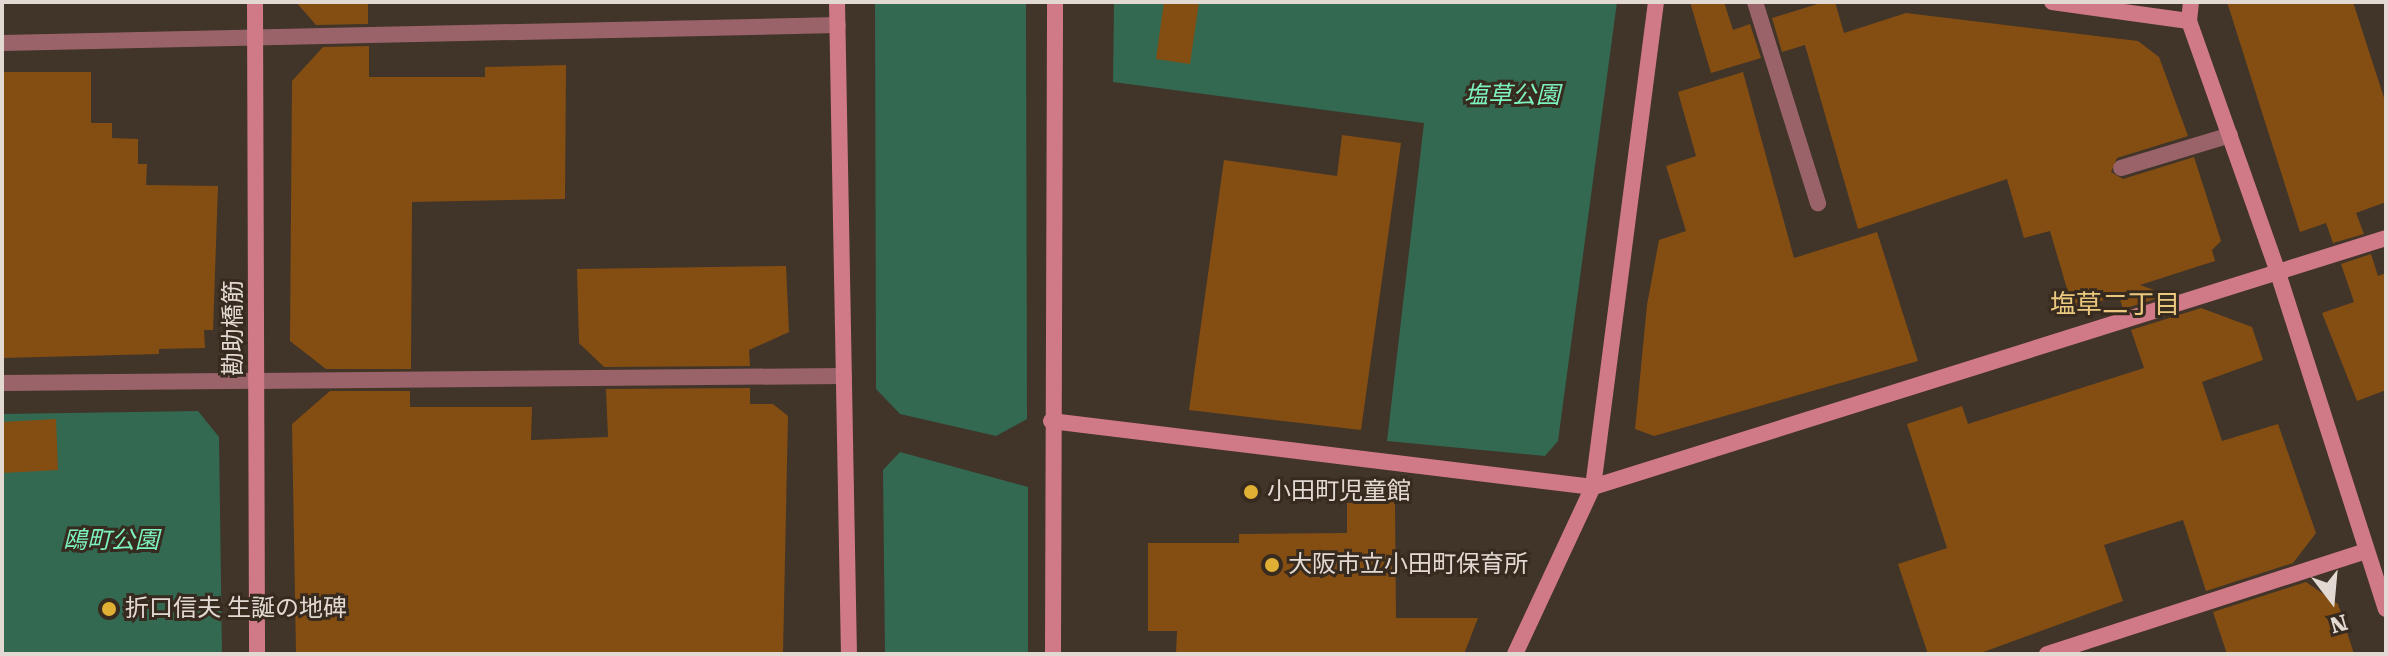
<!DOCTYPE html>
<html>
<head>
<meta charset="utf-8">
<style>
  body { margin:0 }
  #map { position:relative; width:2388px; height:656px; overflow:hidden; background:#413429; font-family:"Roboto Serif","Noto Sans JP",serif }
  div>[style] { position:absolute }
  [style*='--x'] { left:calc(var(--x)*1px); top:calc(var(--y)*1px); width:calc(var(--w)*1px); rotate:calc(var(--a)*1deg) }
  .green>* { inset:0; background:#336851 }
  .building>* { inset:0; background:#844e13 }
  .lane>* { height:16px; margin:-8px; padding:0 8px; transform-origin:8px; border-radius:8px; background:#9a636a }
  .street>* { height:16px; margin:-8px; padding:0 8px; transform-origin:8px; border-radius:8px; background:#9a636a }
  .secondary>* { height:16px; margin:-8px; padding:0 8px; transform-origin:8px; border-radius:8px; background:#d17a87 }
  .dots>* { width:22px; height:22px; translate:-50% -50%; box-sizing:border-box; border:4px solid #372a1f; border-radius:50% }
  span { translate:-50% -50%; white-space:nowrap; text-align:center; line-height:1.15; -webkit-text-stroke:6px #372a1f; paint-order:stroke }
  .park-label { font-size:24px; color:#7df3bf; font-style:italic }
  .street-label { font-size:24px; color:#e2d9d2 }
  .poi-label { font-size:24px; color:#e2d9d2 }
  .left { translate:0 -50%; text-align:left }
  .neighbourhood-label { font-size:26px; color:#eac97f }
  .frame { position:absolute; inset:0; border:4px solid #e2d9d2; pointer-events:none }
  .north { position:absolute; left:2292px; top:560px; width:80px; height:80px; -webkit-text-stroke:6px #372a1f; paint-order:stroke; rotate:164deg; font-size:22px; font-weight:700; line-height:32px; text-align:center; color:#e2d9d2 }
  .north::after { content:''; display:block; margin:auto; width:28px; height:36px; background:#e2d9d2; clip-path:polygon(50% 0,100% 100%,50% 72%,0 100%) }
</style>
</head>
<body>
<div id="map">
  <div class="green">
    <div style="clip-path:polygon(875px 2px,1026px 2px,1027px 419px,996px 436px,900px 414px,876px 389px)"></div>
    <div style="clip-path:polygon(1114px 2px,1617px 2px,1558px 441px,1545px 456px,1387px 441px,1424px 123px,1113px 82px)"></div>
    <div style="clip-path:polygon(198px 411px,219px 437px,222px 654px,2px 654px,2px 414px)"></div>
    <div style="clip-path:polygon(900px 452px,1028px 487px,1028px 654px,885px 654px,883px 470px)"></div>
  </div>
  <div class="building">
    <div style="clip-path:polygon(296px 2px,368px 2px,368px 24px,316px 25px)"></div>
    <div style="clip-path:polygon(1164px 2px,1199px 2px,1190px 64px,1156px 59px)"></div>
    <div style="clip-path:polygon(1690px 2px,1724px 2px,1733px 30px,1750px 24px,1761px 58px,1711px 73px)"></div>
    <div style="clip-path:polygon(1824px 2px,1835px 2px,1844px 33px,1906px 13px,2138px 41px,2159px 57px,2188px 136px,2117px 158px,2111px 172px,2123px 179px,2194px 157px,2221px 241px,2212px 250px,2215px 261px,2140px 285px,2168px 295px,2123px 309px,2119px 296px,2073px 309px,2050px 231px,2024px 238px,2007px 179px,1858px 229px,1805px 45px,1782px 52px,1772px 18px)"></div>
    <div style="clip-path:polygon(2227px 2px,2353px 2px,2386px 104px,2386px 202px,2356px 213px,2364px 234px,2333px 243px,2326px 223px,2300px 232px)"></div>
    <div style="clip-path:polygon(369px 46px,369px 77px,485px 77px,485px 67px,566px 65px,565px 199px,412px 202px,411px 369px,326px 369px,290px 341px,292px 81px,323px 47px)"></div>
    <div style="clip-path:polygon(2px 72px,91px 72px,91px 123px,112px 123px,112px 138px,138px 139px,138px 164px,147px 164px,146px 185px,218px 186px,213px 330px,204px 330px,205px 348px,159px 349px,159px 354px,2px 358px)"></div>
    <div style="clip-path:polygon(1743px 72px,1794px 258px,1877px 232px,1918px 361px,1654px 436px,1635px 429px,1647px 305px,1659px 240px,1686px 231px,1666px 166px,1696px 156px,1678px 92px)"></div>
    <div style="clip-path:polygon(1342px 135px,1401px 143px,1361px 430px,1189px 410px,1224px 160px,1337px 176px)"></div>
    <div style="clip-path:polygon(2371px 254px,2378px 276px,2386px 273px,2386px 390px,2357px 401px,2322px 313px,2354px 302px,2341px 264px)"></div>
    <div style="clip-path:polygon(786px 266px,789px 332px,749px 350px,750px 366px,604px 367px,579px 343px,577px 269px)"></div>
    <div style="clip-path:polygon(2201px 308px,2252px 327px,2263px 360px,2202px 382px,2222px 441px,2278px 424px,2316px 533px,2293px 563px,2206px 591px,2183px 520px,2104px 545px,2123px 601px,1978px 654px,1928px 654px,1898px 564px,1947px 548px,1907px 424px,1962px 406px,1968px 424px,2144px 368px,2131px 330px)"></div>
    <div style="clip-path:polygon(750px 388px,750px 404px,773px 404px,788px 416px,783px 654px,296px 654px,292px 424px,330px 391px,410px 391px,410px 407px,532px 407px,531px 440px,608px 437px,606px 389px)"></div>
    <div style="clip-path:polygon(56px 419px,58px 470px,2px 473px,2px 422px)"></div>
    <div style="clip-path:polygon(1395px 502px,1396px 618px,1478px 618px,1464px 654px,1176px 654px,1177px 631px,1148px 631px,1148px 543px,1239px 543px,1239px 534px,1347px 533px,1347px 503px)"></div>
    <div style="clip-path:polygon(2306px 582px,2338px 604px,2354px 654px,2227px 654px,2213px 612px)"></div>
  </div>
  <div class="lane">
    <div style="--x:1755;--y:2;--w:211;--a:72.6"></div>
  </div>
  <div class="street">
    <div style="--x:2;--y:43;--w:836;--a:-1.23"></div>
    <div style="--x:2121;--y:168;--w:114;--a:-16.8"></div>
    <div style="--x:2;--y:383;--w:842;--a:-0.48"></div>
  </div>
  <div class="secondary">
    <div style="--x:255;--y:2;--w:652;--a:89.82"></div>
    <div style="--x:837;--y:2;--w:652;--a:88.95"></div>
    <div style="--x:2052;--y:2;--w:138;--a:7.9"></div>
    <div style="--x:2191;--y:2;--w:19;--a:96"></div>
    <div style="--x:2189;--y:21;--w:264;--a:70.5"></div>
    <div style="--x:2277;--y:270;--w:356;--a:72.2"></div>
    <div style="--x:1051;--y:421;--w:546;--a:6.94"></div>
    <div style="--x:1593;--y:487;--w:831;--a:-17.43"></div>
    <div style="--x:1053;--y:654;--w:652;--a:-89.82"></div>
    <div style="--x:1515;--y:654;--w:184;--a:-65"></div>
    <div style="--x:1593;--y:487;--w:489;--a:-82.6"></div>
    <div style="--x:2047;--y:654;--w:335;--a:-17.9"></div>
  </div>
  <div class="dots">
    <div style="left:1251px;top:492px;background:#e0b034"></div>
    <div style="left:1272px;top:565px;background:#e0b034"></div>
    <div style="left:109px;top:609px;background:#e0b034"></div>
  </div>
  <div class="park-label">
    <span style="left:1512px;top:96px">塩草公園</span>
    <span style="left:111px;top:541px">鴎町公園</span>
  </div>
  <div class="street-label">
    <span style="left:234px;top:328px;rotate:-90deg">勘助橋筋</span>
  </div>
  <div class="poi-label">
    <span class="left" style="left:1267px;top:492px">小田町児童館</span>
    <span class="left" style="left:1288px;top:565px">大阪市立小田町保育所</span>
    <span class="left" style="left:125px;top:609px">折口信夫 生誕の地碑</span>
  </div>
  <div class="neighbourhood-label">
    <span style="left:2115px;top:305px">塩草二丁目</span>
  </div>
  <div class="frame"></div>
  <div class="north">N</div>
</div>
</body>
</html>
